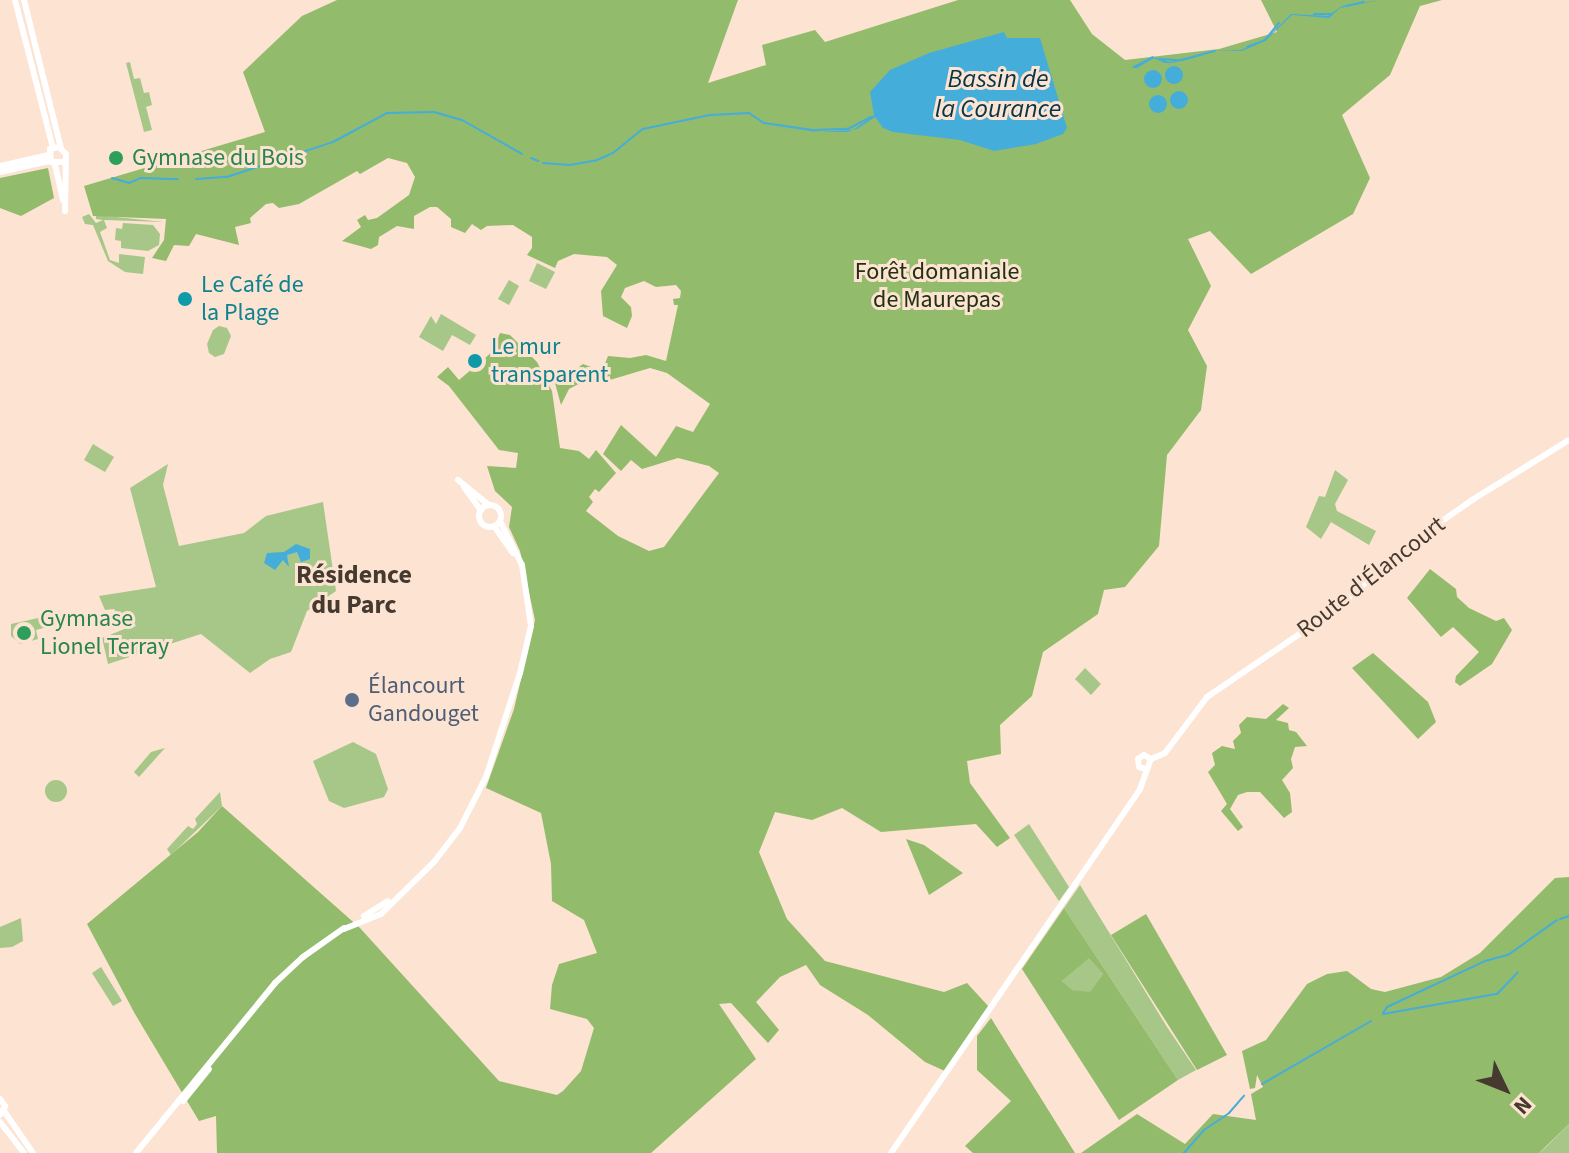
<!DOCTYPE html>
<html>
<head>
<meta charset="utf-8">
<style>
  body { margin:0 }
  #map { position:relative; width:1569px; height:1153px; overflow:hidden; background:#fce3d2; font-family:"Source Sans 3",sans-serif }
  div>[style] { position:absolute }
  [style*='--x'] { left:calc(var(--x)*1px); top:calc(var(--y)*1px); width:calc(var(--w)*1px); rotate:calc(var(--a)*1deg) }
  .green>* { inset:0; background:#a6c787 }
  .round { border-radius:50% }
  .forest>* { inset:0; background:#93bb6c }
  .water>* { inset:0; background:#45add9 }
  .stream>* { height:2px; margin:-1px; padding:0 1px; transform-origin:1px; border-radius:1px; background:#45add9 }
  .tertiary>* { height:6px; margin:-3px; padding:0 3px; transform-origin:3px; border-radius:3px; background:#fff }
  .tertiary>.ring { margin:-3px; padding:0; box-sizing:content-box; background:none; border:6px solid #fff; border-radius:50% }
  .dots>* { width:22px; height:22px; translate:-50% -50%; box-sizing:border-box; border:4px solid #fce3d2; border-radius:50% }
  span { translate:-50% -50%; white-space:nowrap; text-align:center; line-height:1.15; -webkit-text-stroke:6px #fce3d2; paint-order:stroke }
  .leisure-label { font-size:24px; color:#27864d }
  .left { translate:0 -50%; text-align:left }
  .park-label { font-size:24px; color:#223110 }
  .culture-label { font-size:24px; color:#0d838f }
  .street-label { font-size:24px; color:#453930 }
  .service-label { font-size:24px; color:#4e5e75 }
  .water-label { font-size:26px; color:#053547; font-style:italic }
  .neighbourhood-label { font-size:26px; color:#453930; font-weight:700 }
  .north { position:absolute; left:1465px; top:1049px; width:80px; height:80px; -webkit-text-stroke:6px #fce3d2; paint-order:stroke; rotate:133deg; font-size:22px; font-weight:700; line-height:32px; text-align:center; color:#453930 }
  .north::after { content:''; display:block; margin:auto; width:28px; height:36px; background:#453930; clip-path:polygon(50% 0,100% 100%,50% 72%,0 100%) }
</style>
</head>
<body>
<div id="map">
  <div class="green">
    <div style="clip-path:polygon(130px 62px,134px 79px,140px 78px,144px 93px,149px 92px,152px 105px,146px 107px,152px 130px,144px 132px,126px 63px)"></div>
    <div style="clip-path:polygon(89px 214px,96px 223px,103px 220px,96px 219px,96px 215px,164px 222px,104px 220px,107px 228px,100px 232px,110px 260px,119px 263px,119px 254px,145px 257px,143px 274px,125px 272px,108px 261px,93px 225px,85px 224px,82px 217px)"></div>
    <div style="clip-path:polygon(123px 223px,153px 225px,160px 234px,159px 245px,148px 251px,121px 248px,121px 241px,115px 240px,116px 228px,122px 229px)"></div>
    <div style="clip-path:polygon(537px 263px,555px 272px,546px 289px,529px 281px)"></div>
    <div style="clip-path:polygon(509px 280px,519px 286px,509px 305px,498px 299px)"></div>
    <div style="clip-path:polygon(441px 314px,476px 335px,470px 345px,452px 335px,443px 351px,419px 337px,431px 316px,436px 324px)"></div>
    <div style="clip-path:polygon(219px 326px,227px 328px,231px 336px,224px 354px,215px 357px,209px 353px,207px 344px,213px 330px)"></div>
    <div style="clip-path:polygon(93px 444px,114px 457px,105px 472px,84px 460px)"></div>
    <div style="clip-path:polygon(168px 464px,163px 485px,179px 546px,244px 533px,266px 516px,323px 502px,336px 591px,307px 611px,291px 652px,270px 659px,250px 673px,201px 634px,108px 664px,102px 638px,127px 628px,114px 609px,105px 610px,99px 596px,156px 587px,130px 488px)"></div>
    <div style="clip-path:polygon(1335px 470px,1348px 480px,1335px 504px,1337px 511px,1376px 531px,1369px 545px,1331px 522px,1321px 539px,1306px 527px,1319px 496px,1325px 497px)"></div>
    <div style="clip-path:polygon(52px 615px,54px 625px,36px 630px,38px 639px,20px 644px,11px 636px,11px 624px)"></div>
    <div style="clip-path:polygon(1085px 668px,1101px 684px,1091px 695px,1075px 679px)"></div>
    <div style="clip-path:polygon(353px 742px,376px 754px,388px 789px,384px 797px,344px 808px,329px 801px,313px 761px)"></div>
    <div style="clip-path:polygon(165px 748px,139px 777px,134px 772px,151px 752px)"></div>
    <div class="round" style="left:45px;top:780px;width:22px;height:22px"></div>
    <div style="clip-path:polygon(220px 792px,222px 806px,171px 855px,167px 849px,188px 826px,193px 829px,197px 824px,195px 819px)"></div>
    <div style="clip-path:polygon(1029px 824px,1069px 887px,1059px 901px,1014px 835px)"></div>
    <div style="clip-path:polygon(1080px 885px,1167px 1027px,1196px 1070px,1178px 1080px,1064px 908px)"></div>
    <div style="clip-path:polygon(21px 918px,23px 941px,12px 947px,0 948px,0 927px)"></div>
    <div style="clip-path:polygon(1089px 957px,1103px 974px,1090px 993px,1073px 990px,1062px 981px)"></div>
    <div style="clip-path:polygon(101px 967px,122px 1001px,113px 1006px,92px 973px)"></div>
    <div style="clip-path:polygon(1569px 1124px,1569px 1153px,1539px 1153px,1545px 1148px)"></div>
  </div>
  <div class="forest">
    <div style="clip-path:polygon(337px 0,738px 0,708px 83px,766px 65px,762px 45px,815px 30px,825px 42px,958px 0,1070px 0,1092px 34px,1125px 60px,1219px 49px,1277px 32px,1261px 0,1442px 0,1420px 6px,1390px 75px,1342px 115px,1370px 178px,1353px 214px,1251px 274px,1210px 231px,1188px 239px,1211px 286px,1188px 330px,1207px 366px,1201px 410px,1167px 455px,1159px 546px,1125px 587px,1104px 590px,1098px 614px,1043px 652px,1032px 696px,1000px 725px,1001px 754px,967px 761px,970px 783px,1010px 838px,997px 847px,976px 824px,881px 832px,842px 808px,812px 820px,775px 812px,759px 852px,787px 919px,825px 961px,944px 992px,967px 983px,989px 1007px,947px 1072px,925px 1062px,868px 1015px,820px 985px,806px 965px,780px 977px,756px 1002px,779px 1030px,768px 1043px,731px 1003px,719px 1004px,756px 1059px,651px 1153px,217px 1153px,216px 1116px,199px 1121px,135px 1014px,87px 924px,198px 832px,222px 806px,360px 928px,499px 1081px,557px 1095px,563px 1091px,581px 1071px,594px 1028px,587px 1019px,550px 1009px,552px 985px,559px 964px,597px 953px,584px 920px,552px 901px,551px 864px,541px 813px,486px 788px,514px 709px,535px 620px,520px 551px,509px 527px,512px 507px,495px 491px,487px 466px,516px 468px,518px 453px,499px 450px,449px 386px,437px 377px,448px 367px,459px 380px,492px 352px,500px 333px,510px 335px,537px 362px,552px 391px,560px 448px,579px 451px,589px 459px,596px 450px,616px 473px,599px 492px,595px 489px,589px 497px,593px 502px,586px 511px,618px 536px,649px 551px,664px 547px,719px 473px,709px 466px,678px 458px,642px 469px,631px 460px,621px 471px,603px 454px,621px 425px,656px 457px,676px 426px,693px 432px,710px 404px,667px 373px,650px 368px,593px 385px,584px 381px,569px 389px,561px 405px,555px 383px,571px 373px,573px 367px,576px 369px,583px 364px,602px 371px,608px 356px,630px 358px,646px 355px,666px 361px,678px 305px,674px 305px,673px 299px,680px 298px,681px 291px,676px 285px,656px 287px,644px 281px,625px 288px,621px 297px,631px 307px,632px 316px,627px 328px,603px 316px,601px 291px,617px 265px,607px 257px,574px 254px,558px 261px,555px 268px,527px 255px,532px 248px,532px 237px,513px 225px,487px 226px,481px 230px,472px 224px,465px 233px,451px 227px,451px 219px,437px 207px,430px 207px,414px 216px,414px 229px,397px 226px,379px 237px,378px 245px,371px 249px,342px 241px,361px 227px,357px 220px,365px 215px,368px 220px,377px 218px,409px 195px,415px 177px,407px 163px,388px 158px,360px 174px,357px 171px,299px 204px,279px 208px,273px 203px,266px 204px,250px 218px,251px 223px,235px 227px,239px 245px,196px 234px,189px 246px,174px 245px,166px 261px,152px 258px,164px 240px,166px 219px,93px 216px,84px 186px,265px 132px,243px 72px,302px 16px)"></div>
    <div style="clip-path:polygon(48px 168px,54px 198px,21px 216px,0 208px,0 178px)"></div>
    <div style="clip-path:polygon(1430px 569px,1456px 589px,1457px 597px,1469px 608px,1496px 621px,1504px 618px,1512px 630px,1492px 664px,1460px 686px,1455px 682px,1456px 676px,1479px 652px,1453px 627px,1441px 637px,1407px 598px)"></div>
    <div style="clip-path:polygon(1373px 653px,1428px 702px,1436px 722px,1418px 739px,1352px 668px)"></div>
    <div style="clip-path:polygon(1283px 704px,1289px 708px,1276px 720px,1288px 723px,1289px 730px,1296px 732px,1307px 746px,1295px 747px,1291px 759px,1293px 768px,1282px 780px,1290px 793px,1292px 812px,1284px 818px,1260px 792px,1247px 792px,1238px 795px,1230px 809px,1243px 827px,1238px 831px,1221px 811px,1227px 804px,1208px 772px,1215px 765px,1212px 753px,1222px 746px,1235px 749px,1233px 741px,1241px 733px,1239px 725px,1247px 717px,1266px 719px)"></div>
    <div style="clip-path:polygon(906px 839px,924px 845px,963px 873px,929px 895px)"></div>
    <div style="clip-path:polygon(1569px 877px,1569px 1124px,1539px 1153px,1081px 1153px,1137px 1114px,1185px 1144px,1213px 1114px,1256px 1120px,1251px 1094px,1263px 1087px,1257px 1075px,1255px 1088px,1250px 1089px,1242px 1051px,1266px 1040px,1307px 984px,1327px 974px,1347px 971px,1371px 989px,1385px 992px,1441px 977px,1480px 953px,1555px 878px)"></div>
    <div style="clip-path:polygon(evenodd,1064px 908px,1178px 1080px,1119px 1120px,1022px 969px,1064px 908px,1089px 958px,1103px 974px,1090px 992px,1073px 990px,1062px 981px,1089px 958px)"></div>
    <div style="clip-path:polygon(1146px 914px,1227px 1055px,1197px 1070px,1111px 935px)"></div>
    <div style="clip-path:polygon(991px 1018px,1075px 1153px,973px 1153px,965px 1146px,1011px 1101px,977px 1070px,977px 1036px)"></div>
  </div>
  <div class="water">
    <div style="clip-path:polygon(1380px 0,1340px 8px,1329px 18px,1292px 15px,1265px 41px,1242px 51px,1215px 51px,1190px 59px,1171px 63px,1165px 63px,1154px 58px,1137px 68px,1131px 68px,1154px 57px,1170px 62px,1213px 51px,1241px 50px,1265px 40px,1291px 14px,1328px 16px,1342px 6px)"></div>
    <div style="clip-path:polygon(1004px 32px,1007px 38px,1040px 38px,1067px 128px,1063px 134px,1036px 144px,994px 151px,960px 140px,893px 132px,883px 128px,875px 117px,857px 129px,847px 132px,817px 132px,771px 126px,820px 132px,853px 130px,874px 115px,870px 92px,890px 70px,929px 53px)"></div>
    <div class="round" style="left:1165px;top:66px;width:18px;height:18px"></div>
    <div class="round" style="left:1144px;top:70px;width:18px;height:18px"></div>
    <div class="round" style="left:1170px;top:91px;width:18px;height:18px"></div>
    <div class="round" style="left:1149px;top:95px;width:18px;height:18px"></div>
    <div style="clip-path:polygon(296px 544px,310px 549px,310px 559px,301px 562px,297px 552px,287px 555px,289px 567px,283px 560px,275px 570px,264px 563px,267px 553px,284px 552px)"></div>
  </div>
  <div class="stream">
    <div style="--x:1346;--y:6;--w:18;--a:-13"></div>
    <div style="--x:1314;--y:14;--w:17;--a:0"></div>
    <div style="--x:1247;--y:47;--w:19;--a:-21"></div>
    <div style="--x:1265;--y:40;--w:22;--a:-51"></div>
    <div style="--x:1159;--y:59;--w:22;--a:3"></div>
    <div style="--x:1181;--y:60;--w:35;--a:-15"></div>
    <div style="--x:1134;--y:67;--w:21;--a:-28"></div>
    <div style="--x:531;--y:158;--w:8;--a:23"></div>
    <div style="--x:543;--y:163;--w:27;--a:4"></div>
    <div style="--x:570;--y:165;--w:27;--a:-10"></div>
    <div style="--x:597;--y:160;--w:17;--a:-24"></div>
    <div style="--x:613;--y:153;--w:38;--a:-39"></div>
    <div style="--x:643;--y:129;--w:68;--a:-11.8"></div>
    <div style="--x:710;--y:115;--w:39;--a:-3"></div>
    <div style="--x:749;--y:113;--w:18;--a:34"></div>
    <div style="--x:764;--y:123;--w:49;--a:8.1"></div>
    <div style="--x:813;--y:130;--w:35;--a:-2"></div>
    <div style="--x:848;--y:129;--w:26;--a:-28"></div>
    <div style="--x:112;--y:178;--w:18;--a:16"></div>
    <div style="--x:129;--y:183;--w:13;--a:-23"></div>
    <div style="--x:141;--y:178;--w:37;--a:2"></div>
    <div style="--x:196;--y:179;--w:31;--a:-4"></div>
    <div style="--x:227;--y:177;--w:112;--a:-18.3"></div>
    <div style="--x:333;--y:142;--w:61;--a:-28.2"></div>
    <div style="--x:387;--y:113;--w:47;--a:-1.2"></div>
    <div style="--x:434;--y:112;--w:29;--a:16"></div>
    <div style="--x:462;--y:120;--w:69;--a:29.5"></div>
    <div style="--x:1560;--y:919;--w:9;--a:-18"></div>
    <div style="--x:1383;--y:1013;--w:7;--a:-56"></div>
    <div style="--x:1387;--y:1007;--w:108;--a:-25.1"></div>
    <div style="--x:1485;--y:961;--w:24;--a:-15"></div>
    <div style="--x:1508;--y:955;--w:60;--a:-35.5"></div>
    <div style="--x:1383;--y:1014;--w:116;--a:-10"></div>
    <div style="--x:1497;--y:994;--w:30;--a:-46"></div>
    <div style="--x:1262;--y:1084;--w:126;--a:-30"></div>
    <div style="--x:1184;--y:1153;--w:30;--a:-49"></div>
    <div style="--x:1204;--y:1130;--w:30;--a:-34"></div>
    <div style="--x:1229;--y:1113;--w:23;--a:-49"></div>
  </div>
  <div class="tertiary">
    <div style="--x:15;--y:0;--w:153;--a:75.6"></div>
    <div style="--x:24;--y:0;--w:153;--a:76"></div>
    <div style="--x:63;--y:162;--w:12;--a:180"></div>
    <div style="--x:51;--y:162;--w:13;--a:-94"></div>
    <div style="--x:50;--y:149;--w:9;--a:-13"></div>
    <div style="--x:59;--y:147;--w:10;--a:45"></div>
    <div style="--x:66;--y:154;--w:57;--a:91"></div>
    <div style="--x:55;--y:165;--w:36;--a:77"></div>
    <div style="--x:0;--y:166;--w:49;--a:-12.9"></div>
    <div style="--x:0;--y:172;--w:50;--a:-12.7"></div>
    <div style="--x:458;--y:480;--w:40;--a:39"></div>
    <div style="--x:464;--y:487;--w:29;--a:54"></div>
    <div class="ring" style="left:479px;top:505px;width:16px;height:16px"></div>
    <div style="--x:494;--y:526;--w:33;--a:55"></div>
    <div style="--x:1151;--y:759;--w:15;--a:-23"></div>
    <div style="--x:1165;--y:753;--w:70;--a:-53.1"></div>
    <div style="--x:1207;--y:697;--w:156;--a:-34.3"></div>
    <div style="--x:1336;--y:609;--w:93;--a:-41.9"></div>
    <div style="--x:1405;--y:547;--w:82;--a:-35"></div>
    <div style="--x:1472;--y:500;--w:114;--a:-31.7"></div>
    <div style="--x:1146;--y:769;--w:7;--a:-164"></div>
    <div style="--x:1139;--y:767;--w:8;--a:-97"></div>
    <div style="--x:1138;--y:759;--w:7;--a:-34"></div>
    <div style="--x:1144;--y:755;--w:8;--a:30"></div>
    <div style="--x:364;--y:916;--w:28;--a:-32"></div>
    <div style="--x:344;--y:929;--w:40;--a:-22"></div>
    <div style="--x:381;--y:914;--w:74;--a:-44.5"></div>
    <div style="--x:434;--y:862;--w:43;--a:-52.6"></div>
    <div style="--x:460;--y:828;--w:57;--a:-63"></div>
    <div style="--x:486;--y:777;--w:109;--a:-71.9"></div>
    <div style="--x:520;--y:673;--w:48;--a:-76.8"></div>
    <div style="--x:531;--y:626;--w:62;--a:-98.4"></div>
    <div style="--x:522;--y:565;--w:49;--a:-116.6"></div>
    <div style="--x:0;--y:1099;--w:9;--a:54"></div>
    <div style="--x:5;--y:1106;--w:10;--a:119"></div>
    <div style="--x:183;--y:1101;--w:41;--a:-50.9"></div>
    <div style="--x:4;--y:1111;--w:51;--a:55.4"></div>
    <div style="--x:0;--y:1122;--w:39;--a:52"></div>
    <div style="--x:136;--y:1153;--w:220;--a:-50.7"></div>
    <div style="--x:275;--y:983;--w:38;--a:-43"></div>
    <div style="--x:303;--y:957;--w:50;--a:-35.3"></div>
    <div style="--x:891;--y:1153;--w:441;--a:-55.6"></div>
    <div style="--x:1140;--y:789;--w:32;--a:-70"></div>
  </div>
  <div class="dots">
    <div style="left:116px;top:158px;background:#2e9e5b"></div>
    <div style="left:185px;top:299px;background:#0f9aa8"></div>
    <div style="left:475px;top:361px;background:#0f9aa8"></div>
    <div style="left:24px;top:633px;background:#2e9e5b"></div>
    <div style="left:352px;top:700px;background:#5c6f8a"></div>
  </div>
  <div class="leisure-label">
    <span class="left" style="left:132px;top:158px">Gymnase du Bois</span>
    <span class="left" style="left:40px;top:633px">Gymnase<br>Lionel Terray</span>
  </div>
  <div class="park-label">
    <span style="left:937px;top:286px">Forêt domaniale<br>de Maurepas</span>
  </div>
  <div class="culture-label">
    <span class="left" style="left:201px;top:299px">Le Café de<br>la Plage</span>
    <span class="left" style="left:491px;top:361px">Le mur<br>transparent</span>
  </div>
  <div class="street-label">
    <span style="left:1371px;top:577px;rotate:-38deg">Route d'Élancourt</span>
  </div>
  <div class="service-label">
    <span class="left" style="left:368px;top:700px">Élancourt<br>Gandouget</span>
  </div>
  <div class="water-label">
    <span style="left:998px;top:94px">Bassin de<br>la Courance</span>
  </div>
  <div class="neighbourhood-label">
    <span style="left:354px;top:590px">Résidence<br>du Parc</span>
  </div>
  <div class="north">N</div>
</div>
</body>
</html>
